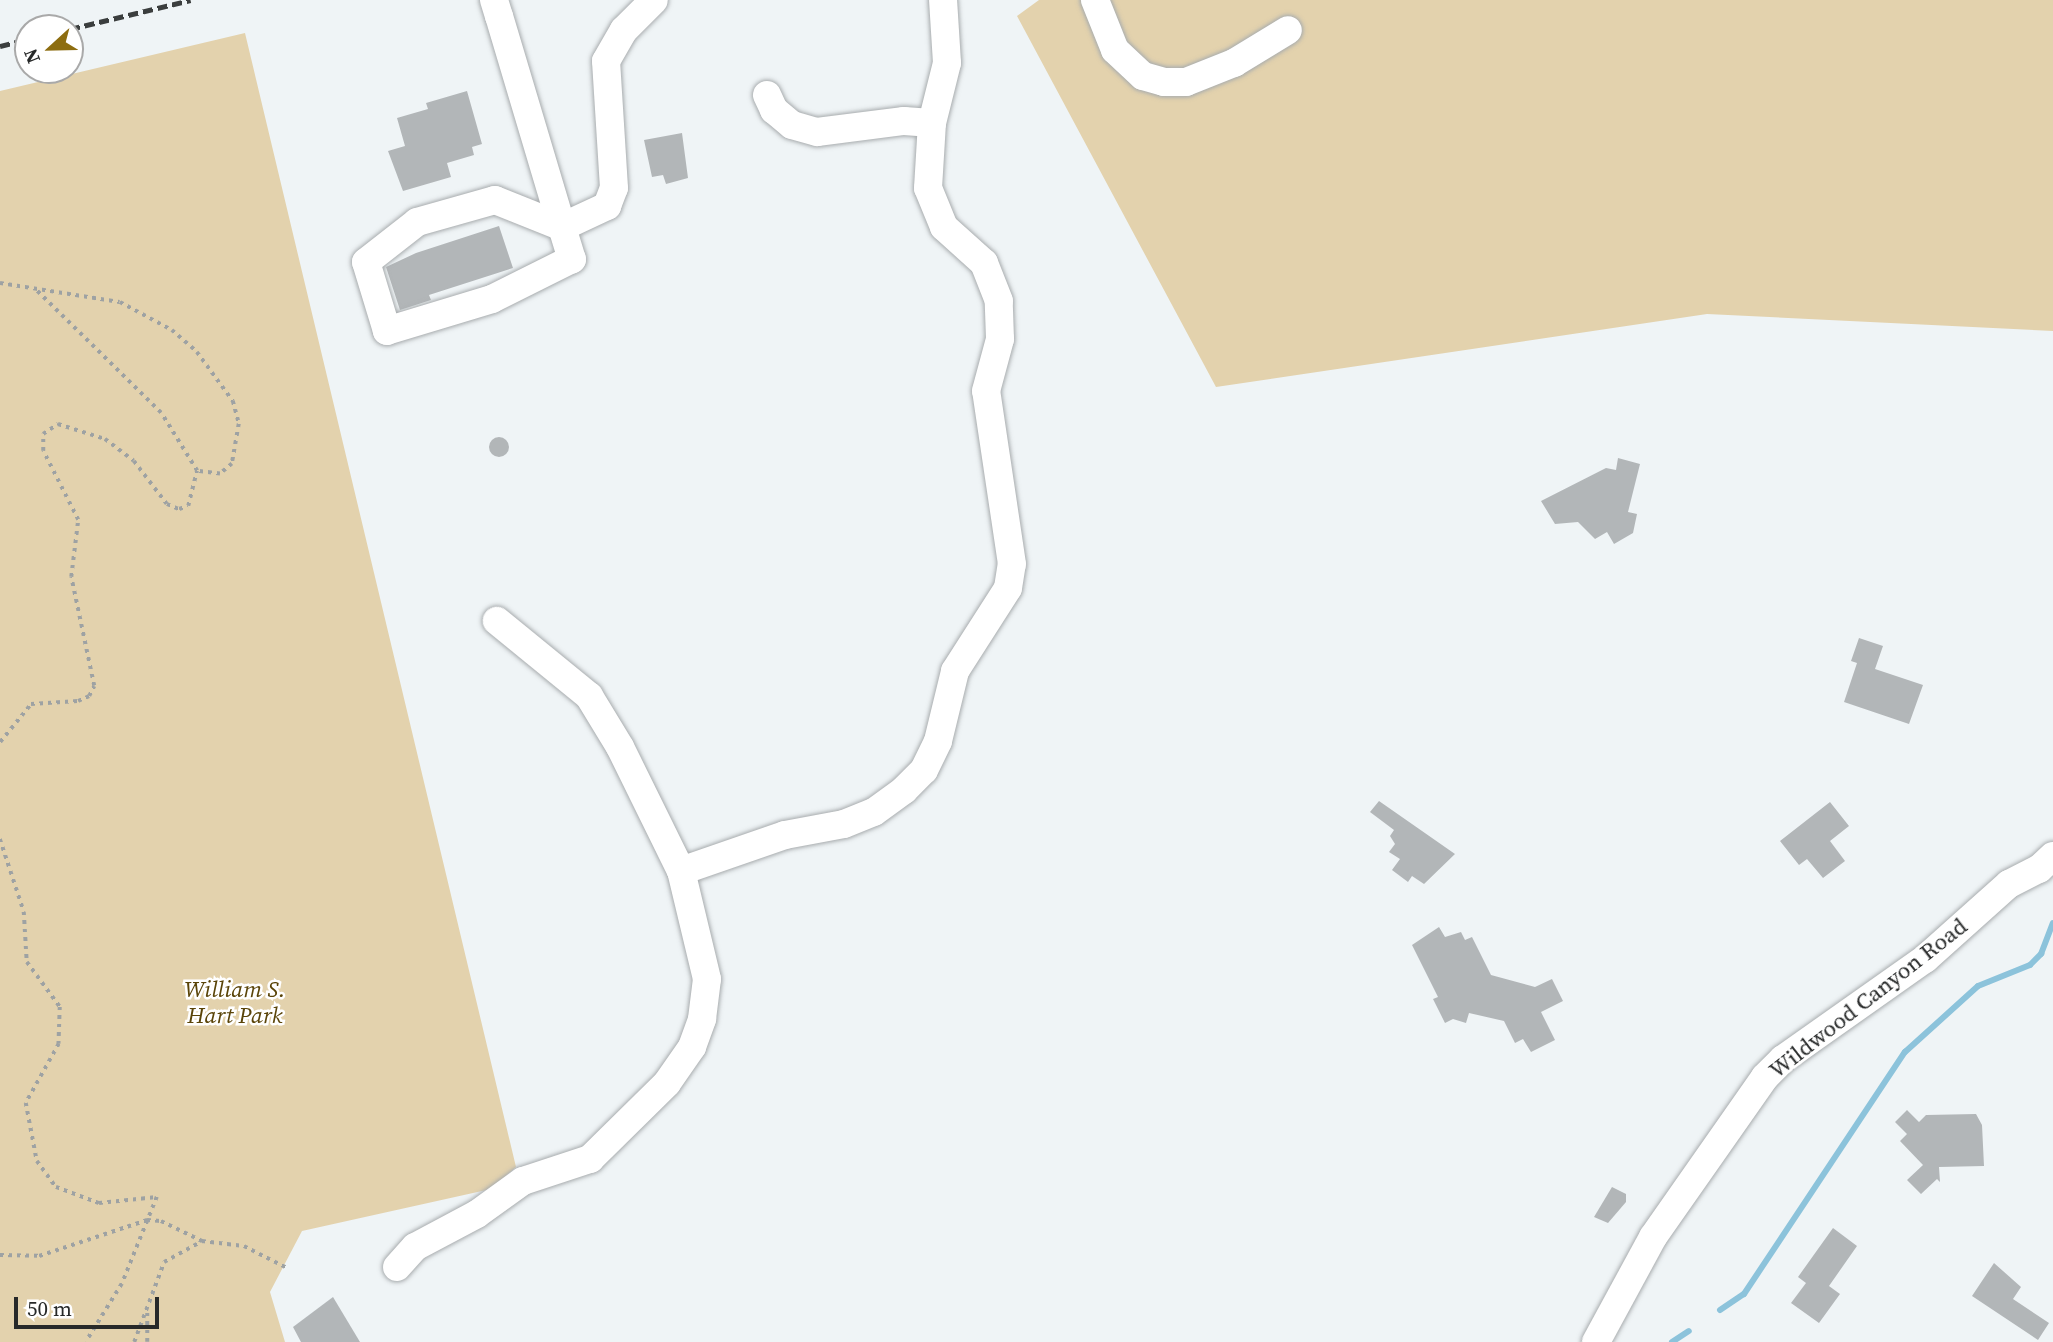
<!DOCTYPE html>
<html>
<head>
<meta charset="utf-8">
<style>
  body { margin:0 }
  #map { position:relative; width:2053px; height:1342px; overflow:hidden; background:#eff4f6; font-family:"Source Serif 4",serif }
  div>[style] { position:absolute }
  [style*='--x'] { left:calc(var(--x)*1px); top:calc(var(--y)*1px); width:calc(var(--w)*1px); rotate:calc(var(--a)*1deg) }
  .green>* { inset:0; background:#e3d2ad }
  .stream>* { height:6px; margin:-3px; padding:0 3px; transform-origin:3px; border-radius:3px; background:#8cc3db }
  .building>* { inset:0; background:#b2b6b8 }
  .round { border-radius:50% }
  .path>* { height:3.5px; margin-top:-1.75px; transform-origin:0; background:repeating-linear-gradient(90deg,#9ea2a3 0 3.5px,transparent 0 8.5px) }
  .roads { filter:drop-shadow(0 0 2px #a8acae) drop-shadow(0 0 2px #a8acae) }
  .minor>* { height:28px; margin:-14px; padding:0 14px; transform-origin:14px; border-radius:14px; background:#fff }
  .rail>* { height:5px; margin-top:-2.5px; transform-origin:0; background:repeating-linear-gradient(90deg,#3b3e3e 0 10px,transparent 0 15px) }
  span { translate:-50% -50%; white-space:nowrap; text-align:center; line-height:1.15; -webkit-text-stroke:5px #fff; paint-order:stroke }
  .park-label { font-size:23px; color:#5a4408; font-style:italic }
  .street-label { font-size:23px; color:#272929 }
  .north { position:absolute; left:14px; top:14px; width:70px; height:70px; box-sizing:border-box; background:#fff; border:2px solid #a9a9a9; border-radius:50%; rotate:248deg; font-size:19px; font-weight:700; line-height:28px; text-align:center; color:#272929 }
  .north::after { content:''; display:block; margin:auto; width:24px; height:32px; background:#8d6d10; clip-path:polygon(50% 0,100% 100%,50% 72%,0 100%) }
  .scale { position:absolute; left:14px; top:1297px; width:145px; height:32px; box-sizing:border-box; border:4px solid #272929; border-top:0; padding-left:9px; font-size:21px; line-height:24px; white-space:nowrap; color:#272929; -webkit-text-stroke:5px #fff; paint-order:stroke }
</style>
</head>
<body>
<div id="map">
  <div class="green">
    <div style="clip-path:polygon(1039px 0,2053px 0,2053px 331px,1707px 314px,1216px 387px,1017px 16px)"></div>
    <div style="clip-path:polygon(245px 33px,516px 1167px,491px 1189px,302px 1231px,270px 1292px,285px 1342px,0 1342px,0 91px)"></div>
  </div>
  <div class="stream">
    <div style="--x:1720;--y:1310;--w:29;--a:-34"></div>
    <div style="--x:1744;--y:1294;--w:291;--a:-56.4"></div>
    <div style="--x:1905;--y:1052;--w:98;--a:-42.1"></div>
    <div style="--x:1978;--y:986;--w:56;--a:-22"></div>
    <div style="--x:2030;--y:965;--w:16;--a:-45"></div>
    <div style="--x:2041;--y:954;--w:33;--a:-69"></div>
    <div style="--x:1672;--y:1342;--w:20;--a:-33"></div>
  </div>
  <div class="building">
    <div style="clip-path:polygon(467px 91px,482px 144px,472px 147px,474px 155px,447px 163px,451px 177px,403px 191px,388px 151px,405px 146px,397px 118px,428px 109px,426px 103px)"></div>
    <div style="clip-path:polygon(682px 133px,688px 178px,666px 184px,663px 175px,652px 177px,644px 140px)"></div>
    <div style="clip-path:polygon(499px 226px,513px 268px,429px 295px,431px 300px,400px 310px,386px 267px,416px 253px)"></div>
    <div class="round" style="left:489px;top:437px;width:20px;height:20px"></div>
    <div style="clip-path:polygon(1618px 458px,1640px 464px,1628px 512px,1637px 514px,1633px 533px,1614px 544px,1607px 532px,1595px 539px,1578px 522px,1555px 524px,1541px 501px,1606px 468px,1616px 470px)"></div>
    <div style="clip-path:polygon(1859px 638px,1883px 646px,1875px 669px,1923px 685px,1909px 724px,1844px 702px,1857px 663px,1851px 661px)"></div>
    <div style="clip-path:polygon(1379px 801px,1455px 854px,1424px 884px,1412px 876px,1408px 882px,1392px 870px,1400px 859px,1389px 852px,1395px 844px,1390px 836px,1394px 830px,1370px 812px)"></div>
    <div style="clip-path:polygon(1830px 802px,1849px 826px,1830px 841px,1845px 861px,1823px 878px,1807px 859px,1799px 865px,1780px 841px)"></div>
    <div style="clip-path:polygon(1439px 927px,1445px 937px,1461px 932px,1465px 940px,1472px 937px,1491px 975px,1535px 987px,1552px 979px,1563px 1001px,1541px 1012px,1555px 1040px,1531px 1052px,1523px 1039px,1515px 1043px,1504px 1021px,1469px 1013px,1466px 1023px,1453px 1019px,1445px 1023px,1433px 999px,1438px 997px,1412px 945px)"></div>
    <div style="clip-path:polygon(1907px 1110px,1919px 1122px,1926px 1115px,1976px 1114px,1982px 1125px,1984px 1166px,1939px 1167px,1940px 1182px,1937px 1179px,1921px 1194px,1907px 1180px,1923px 1165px,1900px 1141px,1907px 1134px,1895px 1122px)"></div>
    <div style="clip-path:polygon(1612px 1187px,1626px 1194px,1626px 1202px,1608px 1223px,1594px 1217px)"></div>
    <div style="clip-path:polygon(1833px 1228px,1857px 1246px,1829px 1286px,1840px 1294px,1819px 1323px,1791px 1303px,1806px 1283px,1798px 1277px)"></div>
    <div style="clip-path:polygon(1994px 1263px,2021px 1287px,2013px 1299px,2049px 1323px,2038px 1340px,1972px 1296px)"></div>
    <div style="clip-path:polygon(333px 1297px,360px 1342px,301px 1342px,293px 1327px)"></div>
  </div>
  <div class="path">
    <div style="--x:0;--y:283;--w:121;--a:9"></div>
    <div style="--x:120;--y:302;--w:59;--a:28.3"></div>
    <div style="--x:172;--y:330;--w:33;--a:41"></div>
    <div style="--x:197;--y:352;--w:61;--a:53.7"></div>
    <div style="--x:233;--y:401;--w:24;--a:75"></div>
    <div style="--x:239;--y:424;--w:41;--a:99.9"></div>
    <div style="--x:232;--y:464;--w:16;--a:140"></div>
    <div style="--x:220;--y:474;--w:23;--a:-173"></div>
    <div style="--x:197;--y:471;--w:68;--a:-121.8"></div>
    <div style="--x:161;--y:413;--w:177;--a:-135.5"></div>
    <div style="--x:0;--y:742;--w:49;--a:-50.8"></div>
    <div style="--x:31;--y:704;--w:47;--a:-3.7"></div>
    <div style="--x:78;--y:701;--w:12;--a:-24"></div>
    <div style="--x:89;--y:696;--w:11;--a:-63"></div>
    <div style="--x:94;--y:686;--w:111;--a:-101.9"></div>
    <div style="--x:71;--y:577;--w:57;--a:-83"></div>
    <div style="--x:78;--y:520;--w:77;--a:-116.9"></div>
    <div style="--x:43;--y:451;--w:17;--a:-90"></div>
    <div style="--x:43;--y:434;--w:18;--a:-34"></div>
    <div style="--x:58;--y:424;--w:49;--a:17.7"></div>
    <div style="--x:105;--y:439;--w:36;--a:37"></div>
    <div style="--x:134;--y:461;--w:54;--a:52.5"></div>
    <div style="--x:167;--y:504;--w:13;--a:23"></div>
    <div style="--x:179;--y:509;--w:9;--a:-18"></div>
    <div style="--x:188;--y:506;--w:36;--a:-76"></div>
    <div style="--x:0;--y:839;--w:77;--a:71.8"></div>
    <div style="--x:24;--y:912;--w:50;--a:86.6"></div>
    <div style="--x:27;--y:962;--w:56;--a:53.7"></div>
    <div style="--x:60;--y:1007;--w:37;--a:92"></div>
    <div style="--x:59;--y:1044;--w:68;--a:119.2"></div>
    <div style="--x:26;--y:1103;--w:59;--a:79.3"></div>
    <div style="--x:37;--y:1161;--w:32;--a:54"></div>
    <div style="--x:56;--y:1187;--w:46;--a:20.4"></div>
    <div style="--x:99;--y:1203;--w:58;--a:-5.9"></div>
    <div style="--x:157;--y:1197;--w:94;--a:111.9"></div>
    <div style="--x:122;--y:1284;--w:68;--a:121.8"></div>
    <div style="--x:0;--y:1255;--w:39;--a:1"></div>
    <div style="--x:39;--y:1256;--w:114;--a:-18.4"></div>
    <div style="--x:147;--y:1220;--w:14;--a:4"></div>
    <div style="--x:161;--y:1221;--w:46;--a:26"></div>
    <div style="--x:202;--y:1241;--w:42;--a:6.8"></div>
    <div style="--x:244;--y:1246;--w:48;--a:27.1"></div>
    <div style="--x:134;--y:1342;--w:85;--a:-69.4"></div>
    <div style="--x:164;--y:1262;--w:43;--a:-28.9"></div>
    <div style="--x:147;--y:1342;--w:29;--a:-90"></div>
  </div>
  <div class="roads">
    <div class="minor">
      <div style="--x:494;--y:0;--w:17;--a:73"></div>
      <div style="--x:499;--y:16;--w:220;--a:73.4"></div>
      <div style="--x:562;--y:227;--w:34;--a:73"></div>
      <div style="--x:572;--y:259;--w:89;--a:153.4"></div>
      <div style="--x:492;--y:299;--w:110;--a:163.1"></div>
      <div style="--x:387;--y:331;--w:72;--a:-106.9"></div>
      <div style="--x:366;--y:262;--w:65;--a:-38.1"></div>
      <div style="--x:417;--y:222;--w:81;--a:-15.8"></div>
      <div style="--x:495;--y:200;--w:72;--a:21.9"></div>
      <div style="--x:562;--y:227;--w:50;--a:-25"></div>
      <div style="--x:607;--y:206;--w:19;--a:-69"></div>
      <div style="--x:614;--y:188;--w:127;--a:-93.6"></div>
      <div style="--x:606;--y:61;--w:36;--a:-60"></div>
      <div style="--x:624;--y:30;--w:42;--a:-45"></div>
      <div style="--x:1095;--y:0;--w:54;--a:68.2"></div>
      <div style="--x:1115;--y:50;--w:38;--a:43"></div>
      <div style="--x:1143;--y:76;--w:22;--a:16"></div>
      <div style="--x:1164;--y:82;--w:22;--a:0"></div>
      <div style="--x:1186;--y:82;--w:52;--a:-21.6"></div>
      <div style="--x:1234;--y:63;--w:63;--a:-31.4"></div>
      <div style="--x:767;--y:95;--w:17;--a:65"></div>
      <div style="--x:774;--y:110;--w:23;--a:40"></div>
      <div style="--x:792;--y:125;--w:26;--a:16"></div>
      <div style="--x:817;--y:132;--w:88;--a:-7.2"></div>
      <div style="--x:904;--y:121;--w:28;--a:4"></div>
      <div style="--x:681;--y:871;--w:110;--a:-19.1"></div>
      <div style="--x:785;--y:835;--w:60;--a:-10.6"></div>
      <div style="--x:844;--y:824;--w:32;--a:-22"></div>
      <div style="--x:874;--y:812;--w:37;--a:-36"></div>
      <div style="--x:904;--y:790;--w:28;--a:-45"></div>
      <div style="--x:924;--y:770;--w:32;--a:-64"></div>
      <div style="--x:938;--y:741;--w:72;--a:-76.3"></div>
      <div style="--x:955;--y:671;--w:98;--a:-57.4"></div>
      <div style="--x:1008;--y:588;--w:24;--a:-81"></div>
      <div style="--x:1012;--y:564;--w:175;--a:-98.5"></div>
      <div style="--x:986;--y:391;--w:54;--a:-74.9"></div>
      <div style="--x:1000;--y:339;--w:38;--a:-92"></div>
      <div style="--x:999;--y:301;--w:41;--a:-111.5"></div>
      <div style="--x:984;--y:263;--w:54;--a:-138"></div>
      <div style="--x:944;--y:227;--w:42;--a:-112.3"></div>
      <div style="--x:928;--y:188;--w:65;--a:-86.5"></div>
      <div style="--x:932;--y:123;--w:62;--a:-76"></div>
      <div style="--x:947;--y:63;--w:63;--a:-93.6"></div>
      <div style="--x:397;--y:1267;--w:27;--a:-48"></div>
      <div style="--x:415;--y:1247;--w:70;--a:-28"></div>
      <div style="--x:477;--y:1214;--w:57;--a:-35.7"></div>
      <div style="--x:523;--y:1181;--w:71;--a:-18.2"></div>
      <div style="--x:590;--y:1159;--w:108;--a:-44.6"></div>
      <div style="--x:667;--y:1083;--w:44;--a:-55.2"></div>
      <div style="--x:692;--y:1047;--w:30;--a:-70"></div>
      <div style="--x:702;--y:1019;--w:40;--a:-82.9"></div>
      <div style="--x:707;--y:979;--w:111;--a:-103.5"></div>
      <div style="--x:681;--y:871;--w:138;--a:-116.2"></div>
      <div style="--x:620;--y:747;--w:60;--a:-121.3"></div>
      <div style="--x:589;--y:696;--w:119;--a:-140.8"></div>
      <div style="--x:1596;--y:1342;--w:119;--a:-61.5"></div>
      <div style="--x:1653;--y:1237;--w:195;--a:-55"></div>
      <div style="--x:1765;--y:1077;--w:25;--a:-45"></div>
      <div style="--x:1783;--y:1059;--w:174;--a:-35.2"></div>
      <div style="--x:1925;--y:959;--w:113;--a:-41.8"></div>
      <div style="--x:2009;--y:884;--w:34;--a:-27"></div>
      <div style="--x:2039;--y:869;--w:19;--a:-43"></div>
    </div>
  </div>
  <div class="rail">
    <div style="--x:70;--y:29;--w:124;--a:-13.5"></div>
    <div style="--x:0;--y:46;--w:29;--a:-14"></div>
  </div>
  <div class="park-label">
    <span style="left:235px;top:1002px">William S.<br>Hart Park</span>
  </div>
  <div class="street-label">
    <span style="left:1868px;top:998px;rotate:-38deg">Wildwood Canyon Road</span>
  </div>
  <div class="north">N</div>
  <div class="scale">50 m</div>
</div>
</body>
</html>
